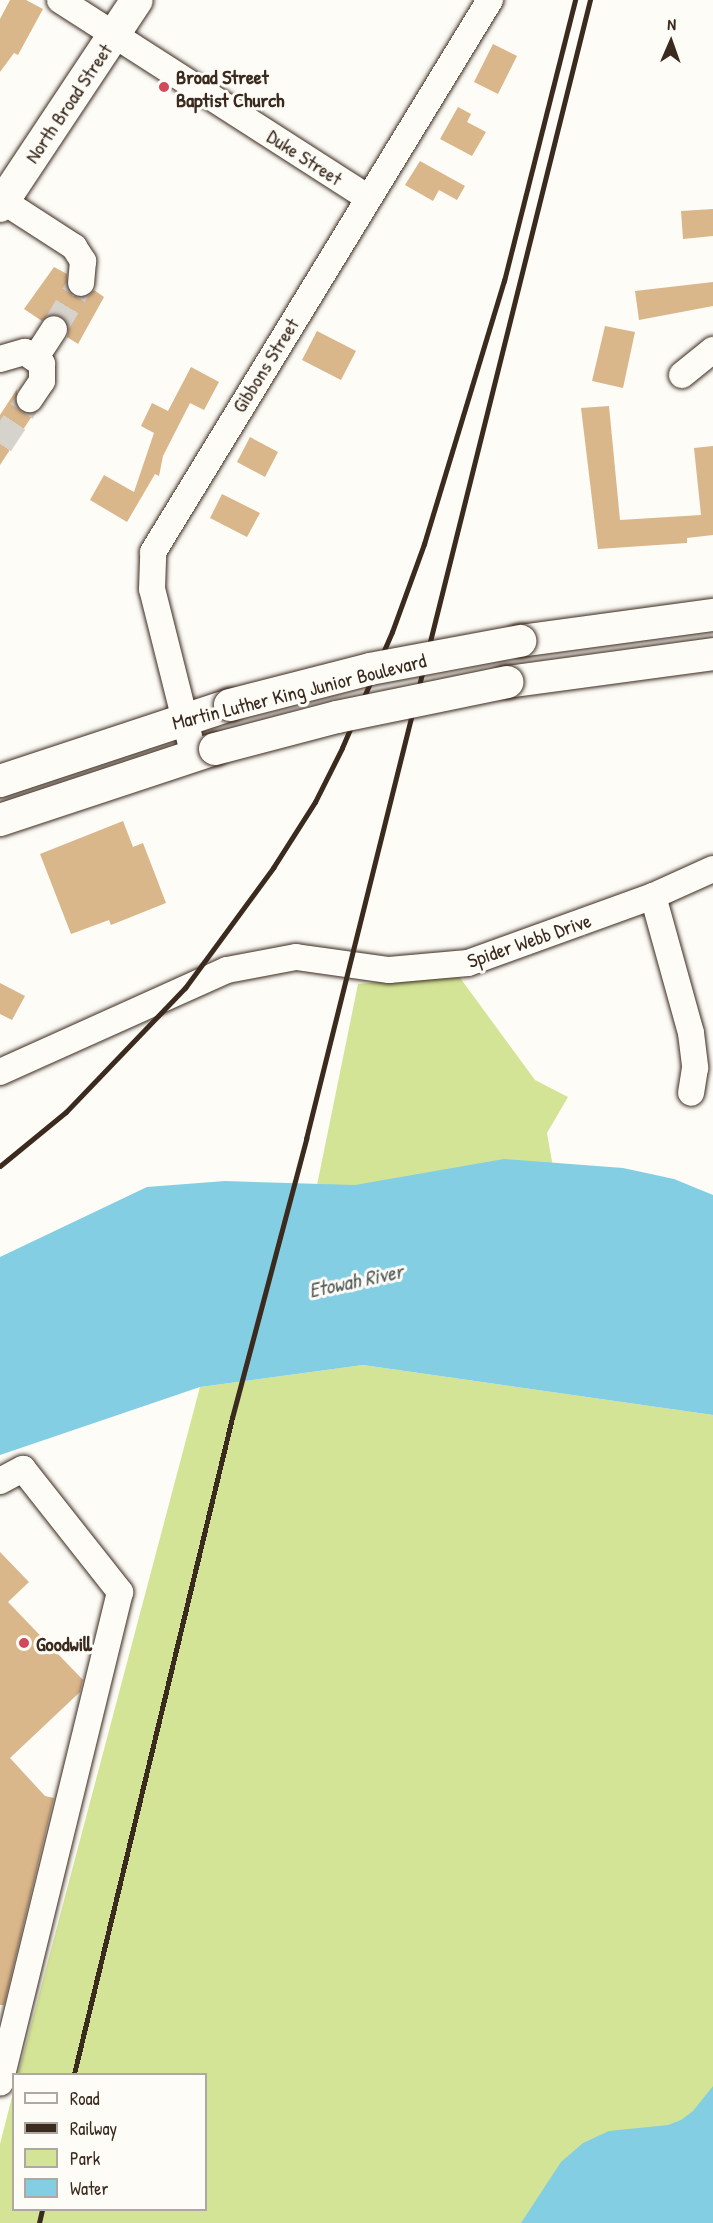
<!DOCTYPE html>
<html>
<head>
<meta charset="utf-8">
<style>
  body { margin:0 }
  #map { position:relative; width:713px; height:2223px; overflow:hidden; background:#fdfcf7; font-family:"Patrick Hand",sans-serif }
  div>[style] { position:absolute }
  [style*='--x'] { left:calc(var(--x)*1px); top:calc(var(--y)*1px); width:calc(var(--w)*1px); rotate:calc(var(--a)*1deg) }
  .green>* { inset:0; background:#d3e497 }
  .water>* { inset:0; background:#83cee3 }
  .building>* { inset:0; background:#dab68b }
  .minor-tunnel>* { height:26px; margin-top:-13px; transform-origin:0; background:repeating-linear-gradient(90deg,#d6d2cc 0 26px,transparent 0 39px) }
  .roads { filter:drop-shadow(0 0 2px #3b2a1e) drop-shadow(0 0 2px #3b2a1e) }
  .minor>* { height:26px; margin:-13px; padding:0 13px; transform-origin:13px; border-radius:13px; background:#fdfcf7 }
  .major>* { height:32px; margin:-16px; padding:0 16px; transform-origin:16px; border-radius:16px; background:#fdfcf7 }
  .rail>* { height:4.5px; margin:-2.25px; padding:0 2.25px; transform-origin:2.25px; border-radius:2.25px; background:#3b2a1e }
  .bridges { filter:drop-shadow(0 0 2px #3b2a1e) drop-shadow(0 0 2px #3b2a1e) }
  .major-bridge>* { height:32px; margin:-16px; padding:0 16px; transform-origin:16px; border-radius:16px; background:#fdfcf7 }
  .dots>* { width:16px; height:16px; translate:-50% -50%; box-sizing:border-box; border:3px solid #fdfcf7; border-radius:50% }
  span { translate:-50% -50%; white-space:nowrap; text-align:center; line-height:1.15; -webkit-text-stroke:6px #fdfcf7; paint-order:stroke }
  .poi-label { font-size:20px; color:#3b2a1e; font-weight:700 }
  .left { translate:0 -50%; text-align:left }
  .street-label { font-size:20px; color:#3b2a1e }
  .water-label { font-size:21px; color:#515b59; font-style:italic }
  .legend { position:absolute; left:12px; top:2073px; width:195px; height:138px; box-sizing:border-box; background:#fdfcf7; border:2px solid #afa8a0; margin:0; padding:8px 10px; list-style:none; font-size:18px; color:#3b2a1e }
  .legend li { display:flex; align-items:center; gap:12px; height:30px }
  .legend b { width:30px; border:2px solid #afa8a0 }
  .north { position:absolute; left:641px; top:12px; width:60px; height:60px; -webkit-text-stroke:4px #fdfcf7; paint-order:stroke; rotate:2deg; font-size:16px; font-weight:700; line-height:24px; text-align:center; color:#3b2a1e }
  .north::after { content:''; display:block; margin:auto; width:21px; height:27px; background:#3b2a1e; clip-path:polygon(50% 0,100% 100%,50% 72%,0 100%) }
</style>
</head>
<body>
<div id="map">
  <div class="green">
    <div style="clip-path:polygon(458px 975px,535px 1080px,568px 1097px,547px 1133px,554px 1173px,316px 1190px,358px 984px)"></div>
    <div style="clip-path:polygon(363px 1365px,713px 1415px,713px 2223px,0 2223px,0 2144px,13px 2093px,14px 2210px,206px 2210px,206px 2074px,18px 2074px,200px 1387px)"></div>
  </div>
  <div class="water">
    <div style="clip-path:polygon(504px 1159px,623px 1168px,674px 1179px,713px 1195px,713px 1415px,363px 1365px,200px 1387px,0 1455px,0 1257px,147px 1187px,225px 1181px,355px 1185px)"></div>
    <div style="clip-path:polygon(713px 2086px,713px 2223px,521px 2223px,561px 2162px,583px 2143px,609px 2131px,668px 2125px,681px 2120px,693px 2111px)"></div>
  </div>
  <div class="building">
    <div style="clip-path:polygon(10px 0,26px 0,43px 9px,18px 55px,14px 53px,0 72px,0 19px)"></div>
    <div style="clip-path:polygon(493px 44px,517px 56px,498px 94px,474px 82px)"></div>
    <div style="clip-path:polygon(458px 107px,471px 114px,467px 122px,486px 132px,472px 156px,440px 139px)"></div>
    <div style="clip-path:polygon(420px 161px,465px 186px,457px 200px,439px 190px,433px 201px,405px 185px)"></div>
    <div style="clip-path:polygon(713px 209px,713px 236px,683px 239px,681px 211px)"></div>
    <div style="clip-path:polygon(54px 267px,67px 274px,67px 289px,73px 296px,87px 297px,94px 290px,104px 297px,78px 344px,67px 337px,69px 329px,63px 317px,54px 314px,42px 321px,24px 309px)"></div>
    <div style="clip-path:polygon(713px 282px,713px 306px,639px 320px,635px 291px)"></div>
    <div style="clip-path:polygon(605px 326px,635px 332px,623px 388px,592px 381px)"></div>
    <div style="clip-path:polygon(317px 331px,356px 351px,341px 380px,302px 360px)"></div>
    <div style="clip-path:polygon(191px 367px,219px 382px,204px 410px,190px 403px,163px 456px,159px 476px,155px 474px,127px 522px,90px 500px,104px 475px,134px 492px,154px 433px,141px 426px,152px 403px,168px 411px)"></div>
    <div style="clip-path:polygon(17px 389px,17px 406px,22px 412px,34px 413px,0 465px,0 415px)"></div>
    <div style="clip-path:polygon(609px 406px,620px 520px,701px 515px,694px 448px,713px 446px,713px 535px,687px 538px,687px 543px,598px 549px,581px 408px)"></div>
    <div style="clip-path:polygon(250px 437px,278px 452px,265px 477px,237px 462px)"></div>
    <div style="clip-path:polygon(222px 494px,260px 513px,247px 537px,210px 518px)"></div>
    <div style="clip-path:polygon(123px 821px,133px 847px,143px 843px,166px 903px,111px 925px,109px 920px,71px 934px,40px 854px)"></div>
    <div style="clip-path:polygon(0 983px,25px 996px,12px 1020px,0 1014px)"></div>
    <div style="clip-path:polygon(0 1552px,29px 1582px,8px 1602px,83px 1680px,80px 1692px,10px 1758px,45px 1796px,54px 1798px,4px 2005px,0 2005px)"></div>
  </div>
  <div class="minor-tunnel">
    <div style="--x:54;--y:329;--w:53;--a:-59.6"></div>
    <div style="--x:0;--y:444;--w:54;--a:-56.3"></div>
  </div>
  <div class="roads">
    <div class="minor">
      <div style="--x:60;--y:0;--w:366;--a:32.7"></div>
      <div style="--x:3;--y:201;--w:85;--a:32.9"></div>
      <div style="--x:74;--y:247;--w:17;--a:57"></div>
      <div style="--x:83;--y:261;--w:22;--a:95"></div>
      <div style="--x:36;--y:357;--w:33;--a:-57"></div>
      <div style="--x:0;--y:359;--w:26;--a:-16"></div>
      <div style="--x:25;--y:352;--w:21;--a:35"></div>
      <div style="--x:42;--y:364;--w:17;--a:90"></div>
      <div style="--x:42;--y:381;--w:22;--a:124"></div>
      <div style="--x:682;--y:375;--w:40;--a:-39"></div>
      <div style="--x:194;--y:756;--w:172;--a:-104.1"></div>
      <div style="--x:152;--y:589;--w:37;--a:-88"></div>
      <div style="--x:153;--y:552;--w:647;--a:-58.6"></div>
      <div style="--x:653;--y:896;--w:142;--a:74.5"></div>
      <div style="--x:691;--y:1033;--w:35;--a:83"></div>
      <div style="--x:695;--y:1068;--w:25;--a:99"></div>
      <div style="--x:0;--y:1072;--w:249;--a:-24.2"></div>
      <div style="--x:227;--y:970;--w:70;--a:-10.7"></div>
      <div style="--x:296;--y:957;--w:94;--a:8"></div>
      <div style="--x:389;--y:970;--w:79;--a:-5.1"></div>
      <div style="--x:468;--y:963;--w:197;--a:-19.9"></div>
      <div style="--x:653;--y:896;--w:66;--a:-24.2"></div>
      <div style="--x:0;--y:1481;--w:26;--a:-28"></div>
      <div style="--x:23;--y:1469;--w:157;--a:51.7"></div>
      <div style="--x:120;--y:1592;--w:505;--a:103.73"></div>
    </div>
    <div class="major">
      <div style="--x:0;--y:206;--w:247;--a:-56.4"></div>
      <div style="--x:520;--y:641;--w:195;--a:-7.7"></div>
      <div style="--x:507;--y:682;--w:208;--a:-7.7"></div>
      <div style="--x:0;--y:781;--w:242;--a:-18.3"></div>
      <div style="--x:0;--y:820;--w:226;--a:-18.3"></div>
    </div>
  </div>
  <div class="rail">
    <div style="--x:0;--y:1166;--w:85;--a:-39.3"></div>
    <div style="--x:66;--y:1112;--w:172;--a:-46.2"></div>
    <div style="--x:185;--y:988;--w:149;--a:-53.7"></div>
    <div style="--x:273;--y:868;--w:78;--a:-57.5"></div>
    <div style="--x:315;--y:802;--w:60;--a:-63.4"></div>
    <div style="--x:342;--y:748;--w:126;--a:-66.7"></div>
    <div style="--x:392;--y:632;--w:94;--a:-70"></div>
    <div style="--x:424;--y:544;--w:275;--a:-73.1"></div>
    <div style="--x:504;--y:281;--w:290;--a:-75.8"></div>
    <div style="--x:74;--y:2074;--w:675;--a:-76.46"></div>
    <div style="--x:232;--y:1418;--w:289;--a:-75.1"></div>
    <div style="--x:306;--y:1139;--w:1174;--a:-76"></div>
    <div style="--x:39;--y:2223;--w:13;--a:-77"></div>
  </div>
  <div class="bridges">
    <div class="major-bridge">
      <div style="--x:230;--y:705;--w:145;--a:-14.4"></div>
      <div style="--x:370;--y:669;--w:153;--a:-10.6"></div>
      <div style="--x:215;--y:749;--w:126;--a:-14.7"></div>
      <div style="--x:337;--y:717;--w:174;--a:-11.6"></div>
    </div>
  </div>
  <div class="dots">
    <div style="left:164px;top:87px;background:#d1495b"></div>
    <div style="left:24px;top:1643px;background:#d1495b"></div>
  </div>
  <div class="poi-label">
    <span class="left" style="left:176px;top:88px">Broad Street<br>Baptist Church</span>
    <span class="left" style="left:36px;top:1643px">Goodwill</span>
  </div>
  <div class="street-label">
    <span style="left:68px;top:103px;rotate:-56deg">North Broad Street</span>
    <span style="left:305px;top:157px;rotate:33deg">Duke Street</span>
    <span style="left:265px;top:365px;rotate:-58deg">Gibbons Street</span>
    <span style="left:299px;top:691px;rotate:-14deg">Martin Luther King Junior Boulevard</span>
    <span style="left:529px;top:940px;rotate:-19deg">Spider Webb Drive</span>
  </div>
  <div class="water-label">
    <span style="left:356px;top:1281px;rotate:-12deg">Etowah River</span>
  </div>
  <ul class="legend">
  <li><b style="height:8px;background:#fdfcf7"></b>Road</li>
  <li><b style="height:8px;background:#3b2a1e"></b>Railway</li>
  <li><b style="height:16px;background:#d3e497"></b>Park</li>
  <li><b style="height:16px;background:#83cee3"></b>Water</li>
  </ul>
  <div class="north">N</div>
</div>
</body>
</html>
